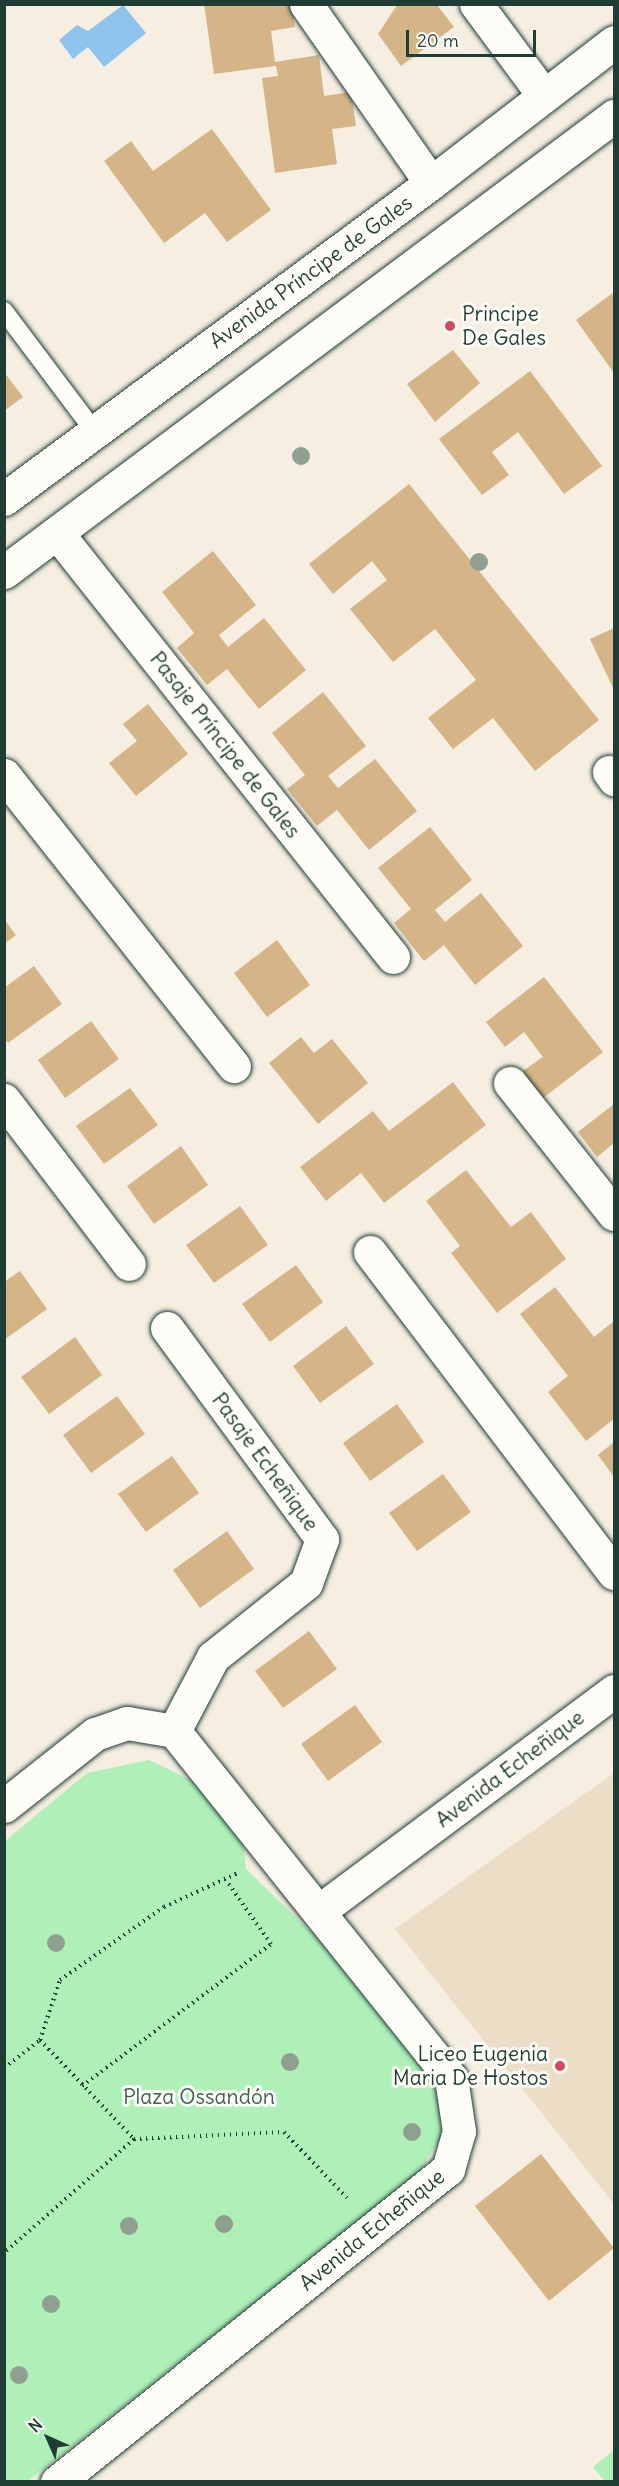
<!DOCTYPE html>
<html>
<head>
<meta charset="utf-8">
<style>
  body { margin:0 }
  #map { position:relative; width:619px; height:2486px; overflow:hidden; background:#f5eee1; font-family:Delius,sans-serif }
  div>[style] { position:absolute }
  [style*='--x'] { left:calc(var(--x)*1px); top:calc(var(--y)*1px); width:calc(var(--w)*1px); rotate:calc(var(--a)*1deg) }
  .built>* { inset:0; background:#ebddc6 }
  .green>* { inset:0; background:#aff0b9 }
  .water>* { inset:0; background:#8fc4ed }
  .building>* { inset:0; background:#d5b588 }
  .path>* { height:4px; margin-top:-2px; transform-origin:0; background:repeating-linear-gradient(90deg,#1f3d34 0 1.5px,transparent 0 6px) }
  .roads { filter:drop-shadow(0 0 2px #1f3d34) drop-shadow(0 0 2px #1f3d34) }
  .service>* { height:18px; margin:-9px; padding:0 9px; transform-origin:9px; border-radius:9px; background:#fdfcf7 }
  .minor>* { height:33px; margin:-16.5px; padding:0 16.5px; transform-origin:16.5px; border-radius:16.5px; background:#fdfcf7 }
  .tertiary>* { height:33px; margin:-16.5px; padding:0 16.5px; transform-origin:16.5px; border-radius:16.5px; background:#fdfcf7 }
  .secondary>* { height:33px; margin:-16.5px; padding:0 16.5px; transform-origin:16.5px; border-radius:16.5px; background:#fdfcf7 }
  .trees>* { width:18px; height:18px; margin:-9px; border-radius:50%; background:#8fa091 }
  .dots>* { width:16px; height:16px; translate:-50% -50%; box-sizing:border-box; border:3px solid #fdfcf7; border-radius:50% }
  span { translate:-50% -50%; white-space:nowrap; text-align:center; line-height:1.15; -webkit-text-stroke:6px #fdfcf7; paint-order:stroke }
  .street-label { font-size:21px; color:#1f3d34 }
  .poi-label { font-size:21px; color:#1f3d34 }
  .left { translate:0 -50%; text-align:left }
  .right { translate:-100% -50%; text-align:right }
  .park-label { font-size:21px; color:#3c614f }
  .frame { position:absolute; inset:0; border:6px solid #1f3d34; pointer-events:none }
  .north { position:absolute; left:18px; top:2408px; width:60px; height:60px; -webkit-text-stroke:4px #fdfcf7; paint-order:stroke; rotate:315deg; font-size:16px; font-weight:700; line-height:24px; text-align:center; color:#1f3d34 }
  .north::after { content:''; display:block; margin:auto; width:21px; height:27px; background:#1f3d34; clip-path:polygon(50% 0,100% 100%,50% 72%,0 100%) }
  .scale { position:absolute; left:406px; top:30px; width:130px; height:27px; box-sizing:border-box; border:3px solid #1f3d34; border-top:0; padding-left:8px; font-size:18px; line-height:21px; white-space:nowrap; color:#1f3d34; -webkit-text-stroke:4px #fdfcf7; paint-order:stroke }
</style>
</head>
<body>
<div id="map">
  <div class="built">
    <div style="clip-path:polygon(614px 1773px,614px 2204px,395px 1929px)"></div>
  </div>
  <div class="green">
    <div style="clip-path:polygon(149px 1760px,195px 1782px,243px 1842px,246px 1869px,331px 1951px,436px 2083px,442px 2136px,417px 2175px,28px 2481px,5px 2481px,5px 1841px,87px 1773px)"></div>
    <div style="clip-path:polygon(614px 2450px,614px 2481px,605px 2481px,593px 2467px)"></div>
  </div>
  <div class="water">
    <div style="clip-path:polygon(123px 5px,146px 33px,104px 67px,88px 47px,73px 59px,59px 40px,77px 25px,88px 31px)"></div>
  </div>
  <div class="building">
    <div style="clip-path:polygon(204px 4px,291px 4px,295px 27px,271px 31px,275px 62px,319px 55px,324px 96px,351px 92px,356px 126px,332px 129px,337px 164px,275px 173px,262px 78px,278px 76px,276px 66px,214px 74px)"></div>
    <div style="clip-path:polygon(397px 5px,437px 5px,454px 27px,401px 66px,378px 34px)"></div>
    <div style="clip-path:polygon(212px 129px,271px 210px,227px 242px,205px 213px,164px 243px,104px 161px,131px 141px,153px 171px)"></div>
    <div style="clip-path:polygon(614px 292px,614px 373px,576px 320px)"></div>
    <div style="clip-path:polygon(453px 350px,480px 383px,435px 422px,407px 384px)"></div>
    <div style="clip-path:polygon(530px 371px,602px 466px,564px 494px,518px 432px,492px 452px,509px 475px,482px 495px,439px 439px)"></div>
    <div style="clip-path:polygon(4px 372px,23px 397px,4px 411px)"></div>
    <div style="clip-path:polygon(409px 484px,599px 720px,535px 771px,493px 718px,453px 749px,428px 718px,476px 680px,435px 629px,393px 662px,350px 609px,387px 580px,372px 561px,333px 594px,309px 564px)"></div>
    <div style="clip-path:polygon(213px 551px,256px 605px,219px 635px,228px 647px,264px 618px,306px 670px,259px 709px,227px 669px,207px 685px,177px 648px,194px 633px,162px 592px)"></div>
    <div style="clip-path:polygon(614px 628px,614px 690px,590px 639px)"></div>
    <div style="clip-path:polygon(323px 692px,366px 746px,328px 776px,338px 788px,375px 759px,417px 811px,369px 850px,337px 810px,317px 826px,287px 789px,305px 775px,272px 733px)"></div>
    <div style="clip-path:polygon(148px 704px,188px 754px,136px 796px,109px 763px,137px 741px,123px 724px)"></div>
    <div style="clip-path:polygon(430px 827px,472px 880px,435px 910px,445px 922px,481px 893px,523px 946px,475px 985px,444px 945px,424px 961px,394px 923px,411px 909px,378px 868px)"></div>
    <div style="clip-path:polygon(4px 919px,16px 935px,4px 944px)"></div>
    <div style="clip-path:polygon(277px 940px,310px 985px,267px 1017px,234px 973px)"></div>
    <div style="clip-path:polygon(34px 966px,62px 1004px,8px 1043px,4px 1038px,4px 988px)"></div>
    <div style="clip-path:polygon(544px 977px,603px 1052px,543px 1098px,523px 1071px,543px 1057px,524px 1032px,505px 1047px,486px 1022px)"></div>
    <div style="clip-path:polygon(91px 1021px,119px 1059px,65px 1098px,38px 1060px)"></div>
    <div style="clip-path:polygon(301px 1037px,314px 1053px,332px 1039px,368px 1083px,318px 1124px,269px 1063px)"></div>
    <div style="clip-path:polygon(453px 1082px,486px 1125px,384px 1203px,361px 1173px,326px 1201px,300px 1167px,373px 1111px,389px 1131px)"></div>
    <div style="clip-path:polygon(130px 1088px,158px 1125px,104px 1164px,76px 1126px)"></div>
    <div style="clip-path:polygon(614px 1104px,614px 1143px,597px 1157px,578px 1132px)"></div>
    <div style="clip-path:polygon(181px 1146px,208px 1185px,154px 1224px,127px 1186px)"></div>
    <div style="clip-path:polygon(466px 1170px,511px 1227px,531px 1212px,566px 1259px,497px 1313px,451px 1253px,460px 1246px,426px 1201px)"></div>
    <div style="clip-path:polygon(240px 1206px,268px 1245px,214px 1283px,186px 1245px)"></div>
    <div style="clip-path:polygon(296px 1265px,323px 1302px,270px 1342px,242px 1304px)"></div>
    <div style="clip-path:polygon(20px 1271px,47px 1309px,4px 1340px,4px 1282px)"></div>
    <div style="clip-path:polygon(555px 1287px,594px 1337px,614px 1321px,614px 1419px,586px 1441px,548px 1392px,568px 1376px,520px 1314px)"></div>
    <div style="clip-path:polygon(346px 1326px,374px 1364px,320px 1403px,293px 1366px)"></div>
    <div style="clip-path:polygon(75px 1337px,102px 1375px,49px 1414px,21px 1377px)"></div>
    <div style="clip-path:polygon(117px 1396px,145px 1434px,91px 1473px,63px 1435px)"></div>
    <div style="clip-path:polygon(397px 1404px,424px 1442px,370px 1481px,343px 1443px)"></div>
    <div style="clip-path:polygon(614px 1442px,614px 1477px,598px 1455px)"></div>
    <div style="clip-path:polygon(172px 1456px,199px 1493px,146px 1532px,118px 1494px)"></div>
    <div style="clip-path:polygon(443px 1474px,471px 1512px,417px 1551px,389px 1513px)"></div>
    <div style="clip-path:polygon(227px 1531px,254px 1569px,200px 1608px,173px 1570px)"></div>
    <div style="clip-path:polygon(309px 1631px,337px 1669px,283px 1708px,255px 1671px)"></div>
    <div style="clip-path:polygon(355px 1705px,382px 1742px,328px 1781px,301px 1744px)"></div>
    <div style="clip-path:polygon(541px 2154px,614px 2248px,549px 2301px,475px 2206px)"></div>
  </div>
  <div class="path">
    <div style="--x:40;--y:2040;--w:63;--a:-71.6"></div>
    <div style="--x:60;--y:1980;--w:127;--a:-35.1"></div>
    <div style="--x:164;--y:1907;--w:81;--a:-24.7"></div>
    <div style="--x:4;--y:2068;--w:46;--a:-37.9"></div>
    <div style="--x:40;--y:2040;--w:137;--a:46.5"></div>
    <div style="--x:134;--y:2139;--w:173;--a:138.8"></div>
    <div style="--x:82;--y:2086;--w:236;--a:-36.9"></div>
    <div style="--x:271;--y:1944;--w:78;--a:-125.1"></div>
    <div style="--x:134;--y:2139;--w:150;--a:-2.7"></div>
    <div style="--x:284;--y:2132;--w:91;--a:46.3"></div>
  </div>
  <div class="roads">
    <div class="service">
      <div style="--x:4;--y:311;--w:150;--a:53.1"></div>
    </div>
    <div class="minor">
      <div style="--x:306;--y:4;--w:218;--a:55.1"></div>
      <div style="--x:476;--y:4;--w:114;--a:53.5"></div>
      <div style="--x:57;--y:533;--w:541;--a:51.6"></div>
      <div style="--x:609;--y:772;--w:9;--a:54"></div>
      <div style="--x:4;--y:775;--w:371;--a:51.7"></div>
      <div style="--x:510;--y:1083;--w:167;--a:51.6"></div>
      <div style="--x:4;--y:1100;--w:206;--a:52.7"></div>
      <div style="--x:370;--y:1252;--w:403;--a:52.8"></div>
      <div style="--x:167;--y:1328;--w:262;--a:53.7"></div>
      <div style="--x:322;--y:1539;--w:47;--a:110"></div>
      <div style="--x:306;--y:1583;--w:119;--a:141.5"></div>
      <div style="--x:213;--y:1657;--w:84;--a:117.8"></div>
    </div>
    <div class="tertiary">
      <div style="--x:4;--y:1806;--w:116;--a:-38.4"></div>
      <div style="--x:95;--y:1734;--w:34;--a:-19"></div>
      <div style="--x:127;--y:1723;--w:48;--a:9.7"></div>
      <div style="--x:174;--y:1731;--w:444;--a:51.4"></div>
      <div style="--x:451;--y:2078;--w:54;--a:81.4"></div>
      <div style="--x:459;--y:2131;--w:40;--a:106"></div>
      <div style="--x:448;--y:2169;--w:501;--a:141.32"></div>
      <div style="--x:319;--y:1911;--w:368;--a:-36.7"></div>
    </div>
    <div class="secondary">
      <div style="--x:4;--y:499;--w:531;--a:-36.5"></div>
      <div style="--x:431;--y:183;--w:231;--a:-37.6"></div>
      <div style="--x:4;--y:572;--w:762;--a:-36.78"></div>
    </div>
  </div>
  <div class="trees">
    <div style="left:301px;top:456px"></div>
    <div style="left:479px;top:562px"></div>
    <div style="left:56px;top:1943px"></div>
    <div style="left:290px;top:2062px"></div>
    <div style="left:412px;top:2132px"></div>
    <div style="left:224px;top:2224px"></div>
    <div style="left:129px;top:2226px"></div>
    <div style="left:51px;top:2304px"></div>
    <div style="left:19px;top:2375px"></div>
  </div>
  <div class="dots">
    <div style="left:450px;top:326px;background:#d1495b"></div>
    <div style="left:560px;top:2066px;background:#d1495b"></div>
  </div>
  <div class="street-label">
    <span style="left:311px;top:272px;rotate:-36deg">Avenida Príncipe de Gales</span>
    <span style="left:225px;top:745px;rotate:52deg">Pasaje Príncipe de Gales</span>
    <span style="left:265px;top:1462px;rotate:54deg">Pasaje Echeñique</span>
    <span style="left:510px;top:1769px;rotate:-37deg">Avenida Echeñique</span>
    <span style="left:372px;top:2230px;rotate:-39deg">Avenida Echeñique</span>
  </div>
  <div class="poi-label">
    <span class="left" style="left:462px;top:326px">Principe<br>De Gales</span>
    <span class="right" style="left:548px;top:2066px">Liceo Eugenia<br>Maria De Hostos</span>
  </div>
  <div class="park-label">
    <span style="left:199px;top:2097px">Plaza Ossandón</span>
  </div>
  <div class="frame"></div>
  <div class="north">N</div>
  <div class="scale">20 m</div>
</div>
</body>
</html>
